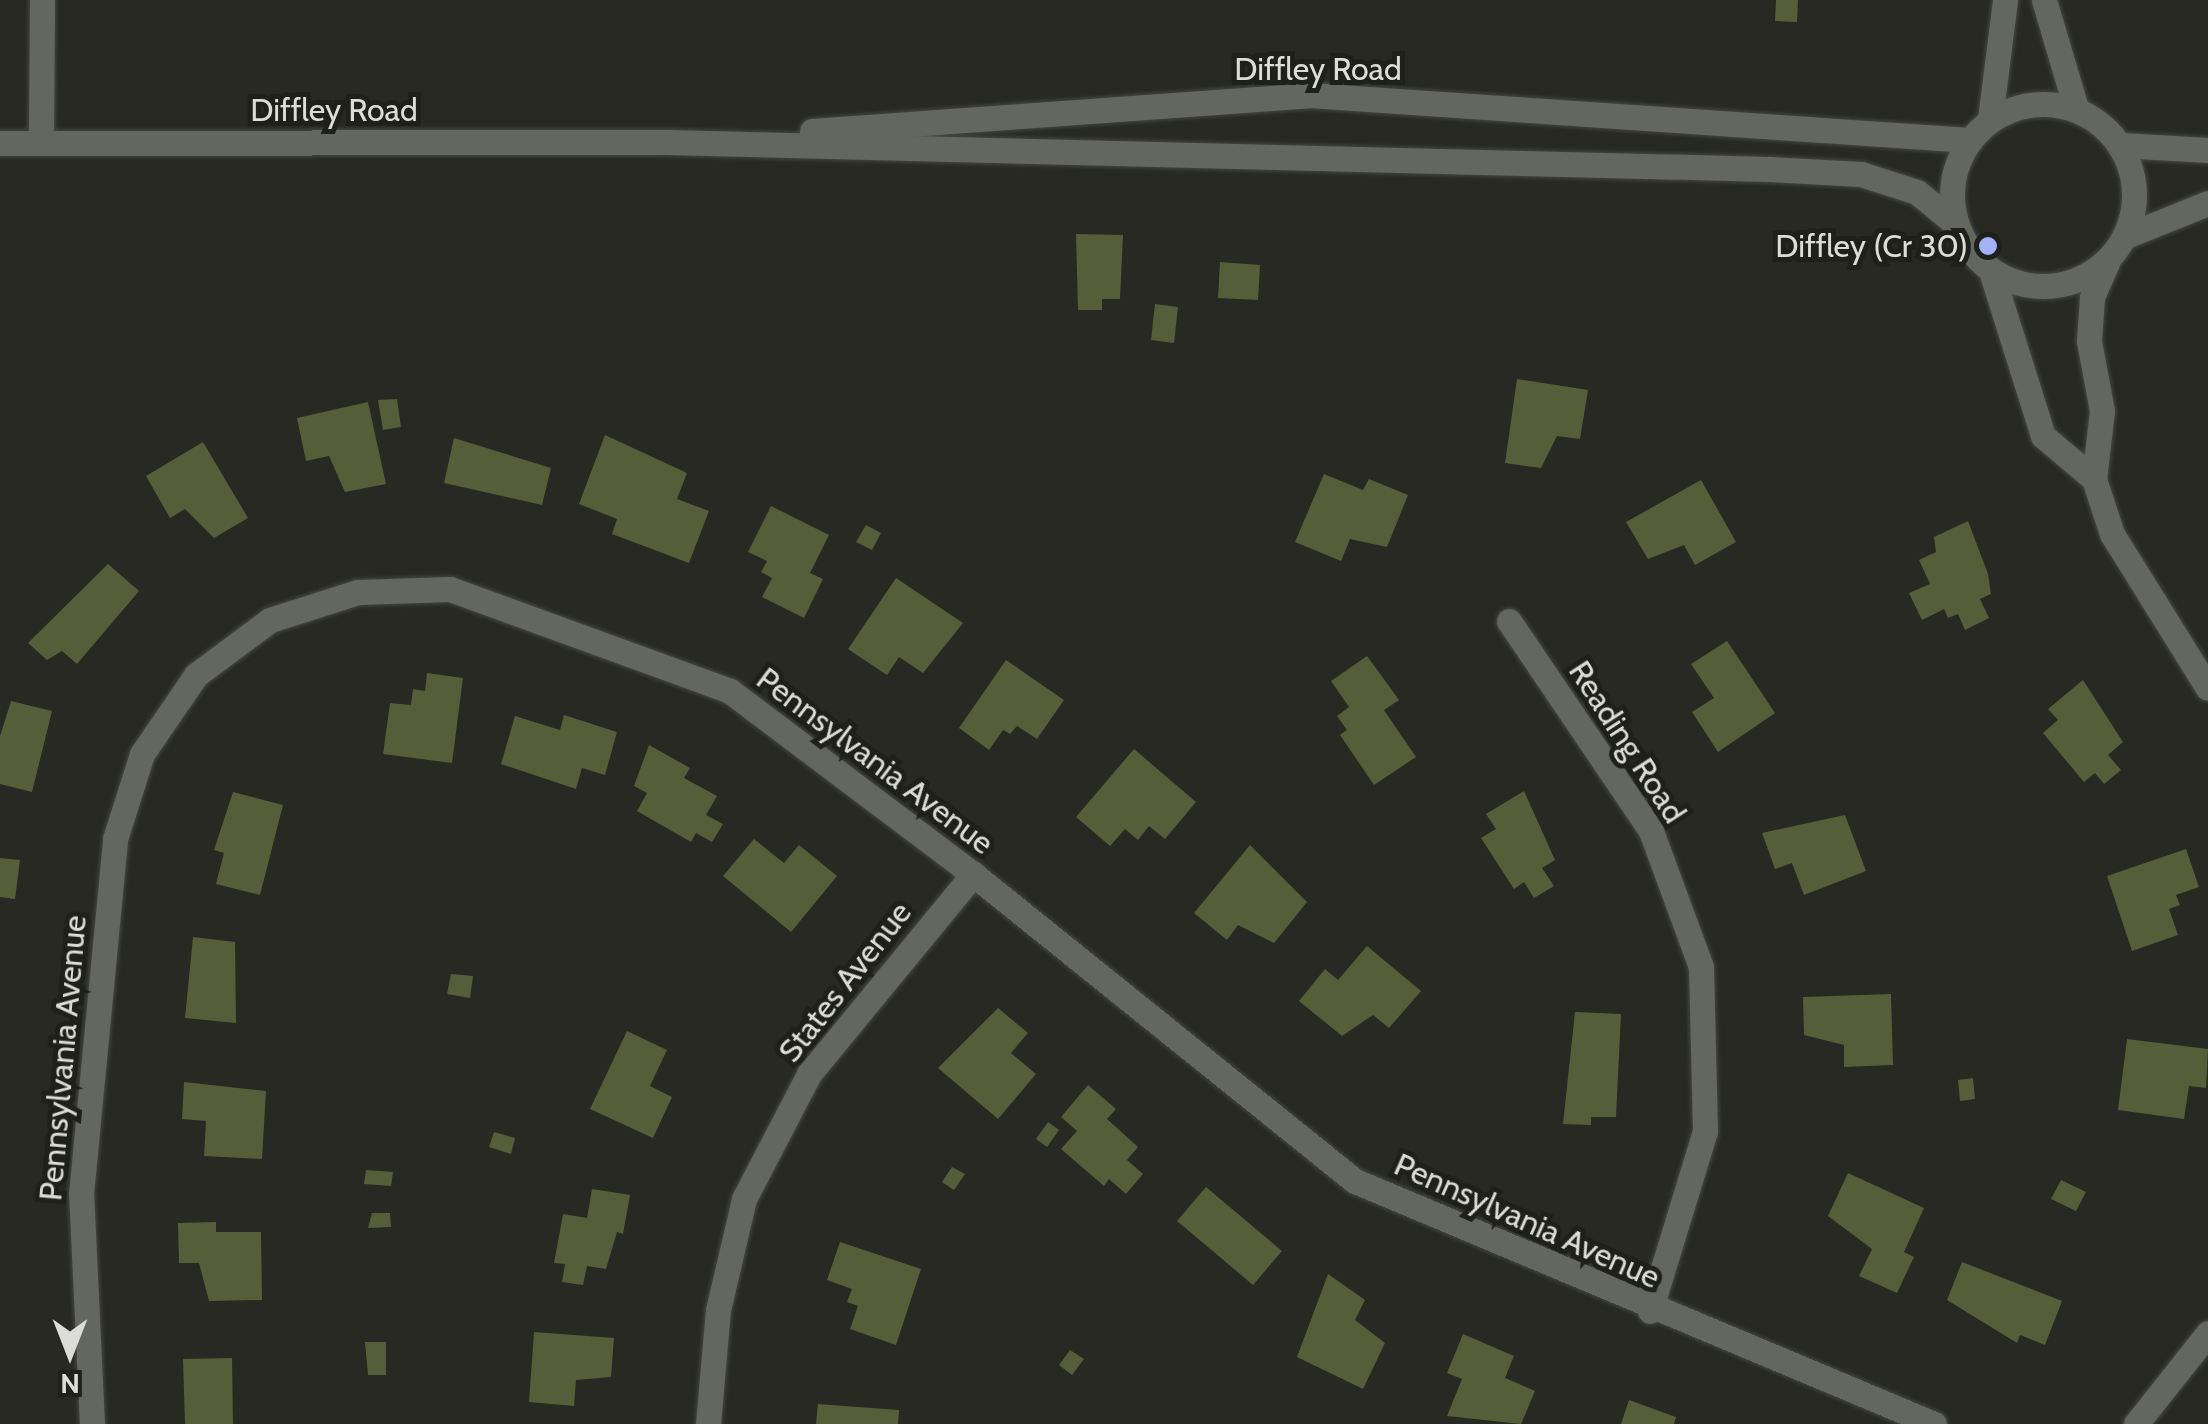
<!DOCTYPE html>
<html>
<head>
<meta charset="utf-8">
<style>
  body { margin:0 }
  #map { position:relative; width:2208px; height:1424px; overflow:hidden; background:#272922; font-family:Cabin,sans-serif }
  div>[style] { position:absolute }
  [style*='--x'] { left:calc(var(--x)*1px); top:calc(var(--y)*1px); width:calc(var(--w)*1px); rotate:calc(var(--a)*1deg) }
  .building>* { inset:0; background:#555e38 }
  .roads { filter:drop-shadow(0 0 2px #454740) drop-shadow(0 0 2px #454740) }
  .street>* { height:25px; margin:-12.5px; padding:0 12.5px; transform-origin:12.5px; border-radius:12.5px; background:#64675f }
  .secondary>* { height:25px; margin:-12.5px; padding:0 12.5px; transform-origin:12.5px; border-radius:12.5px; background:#64675f }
  .secondary>.ring { margin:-12.5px; padding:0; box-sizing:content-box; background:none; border:25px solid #64675f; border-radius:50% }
  .dots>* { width:28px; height:28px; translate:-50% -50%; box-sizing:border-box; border:5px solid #1e2019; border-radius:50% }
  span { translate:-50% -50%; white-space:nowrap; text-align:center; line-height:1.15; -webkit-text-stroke:10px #1e2019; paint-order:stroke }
  .street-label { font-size:32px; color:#dcddd8 }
  .poi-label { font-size:32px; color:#dcddd8 }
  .right { translate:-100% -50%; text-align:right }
  .north { position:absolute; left:20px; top:1304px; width:100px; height:100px; -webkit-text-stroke:8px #1e2019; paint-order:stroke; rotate:180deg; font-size:28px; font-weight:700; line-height:40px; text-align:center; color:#dcddd8 }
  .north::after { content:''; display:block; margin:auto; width:35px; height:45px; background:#dcddd8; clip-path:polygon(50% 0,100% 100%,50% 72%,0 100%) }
</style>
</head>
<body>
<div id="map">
  <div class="building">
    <div style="clip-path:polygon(1776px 0,1798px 0,1797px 22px,1775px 21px)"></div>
    <div style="clip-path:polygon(1076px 234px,1123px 235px,1120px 299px,1102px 299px,1102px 310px,1078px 310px)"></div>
    <div style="clip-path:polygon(1220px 262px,1260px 265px,1258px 300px,1218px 298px)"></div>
    <div style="clip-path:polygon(1155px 304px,1178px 307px,1174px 343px,1151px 340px)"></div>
    <div style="clip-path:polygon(1517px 379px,1588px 390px,1580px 439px,1557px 436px,1541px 468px,1505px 463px)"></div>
    <div style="clip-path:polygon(397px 399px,401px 427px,383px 430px,378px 400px)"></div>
    <div style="clip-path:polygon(368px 402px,386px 484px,345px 492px,329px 456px,306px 461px,297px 418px)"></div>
    <div style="clip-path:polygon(605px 435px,687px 473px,677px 499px,709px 511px,689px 563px,612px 534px,617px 519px,579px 504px)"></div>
    <div style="clip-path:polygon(454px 438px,551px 468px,542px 505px,444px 483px)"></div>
    <div style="clip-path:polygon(203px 442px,248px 518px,214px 538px,185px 509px,170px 518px,146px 476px)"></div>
    <div style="clip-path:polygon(1324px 474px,1363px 490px,1369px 479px,1408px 495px,1387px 547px,1350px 539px,1341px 561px,1295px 542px)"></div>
    <div style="clip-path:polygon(1701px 480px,1736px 542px,1695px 565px,1684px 545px,1648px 559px,1626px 522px)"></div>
    <div style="clip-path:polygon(771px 506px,829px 535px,810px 573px,823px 579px,804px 618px,762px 597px,772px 578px,761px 572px,767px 561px,748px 552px)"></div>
    <div style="clip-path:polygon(1968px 521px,1988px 574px,1991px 594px,1980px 599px,1989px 618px,1965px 630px,1958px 614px,1948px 618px,1944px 609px,1922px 620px,1909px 593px,1930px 584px,1919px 560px,1936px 552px,1934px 537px)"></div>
    <div style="clip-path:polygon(866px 525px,881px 533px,872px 550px,856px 542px)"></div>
    <div style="clip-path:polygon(108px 564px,139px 591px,77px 664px,62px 651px,47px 660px,28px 643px)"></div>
    <div style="clip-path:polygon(896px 578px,963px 623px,923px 673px,899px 657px,887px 675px,848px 649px)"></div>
    <div style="clip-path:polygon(1727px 641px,1775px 713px,1718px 752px,1692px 712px,1714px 698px,1691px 664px)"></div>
    <div style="clip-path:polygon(1367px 656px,1399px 700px,1384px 710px,1416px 757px,1374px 785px,1340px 735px,1347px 730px,1337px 716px,1349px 707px,1331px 681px)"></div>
    <div style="clip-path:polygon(1006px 660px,1064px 700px,1037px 739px,1017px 726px,1010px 734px,1003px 730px,989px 750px,959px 728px)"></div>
    <div style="clip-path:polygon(427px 673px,463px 678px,452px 763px,383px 754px,390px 703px,411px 705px,413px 689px,425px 691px)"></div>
    <div style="clip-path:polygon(2083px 680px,2123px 742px,2108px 755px,2121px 770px,2104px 784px,2095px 773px,2084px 782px,2043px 733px,2058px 720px,2048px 709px)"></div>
    <div style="clip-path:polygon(11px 701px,52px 711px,32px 792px,0 784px,0 736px)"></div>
    <div style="clip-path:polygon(564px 715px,617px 732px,605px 775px,582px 768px,576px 789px,501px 764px,515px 716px,560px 730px)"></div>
    <div style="clip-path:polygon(649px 745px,690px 768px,684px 778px,717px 796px,706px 815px,723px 824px,712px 842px,696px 833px,691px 842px,637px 811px,647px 793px,634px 786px)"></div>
    <div style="clip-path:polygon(1134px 749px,1196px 802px,1165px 839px,1149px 826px,1138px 840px,1125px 829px,1110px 846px,1076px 817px)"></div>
    <div style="clip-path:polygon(1524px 791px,1555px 860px,1542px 868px,1554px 886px,1534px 898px,1524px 882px,1514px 889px,1481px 838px,1496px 829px,1486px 814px)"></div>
    <div style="clip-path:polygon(233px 792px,283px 805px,260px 895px,216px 884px,224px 853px,214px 850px)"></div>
    <div style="clip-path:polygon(1845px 815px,1866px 871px,1804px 895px,1792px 863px,1775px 869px,1762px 833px)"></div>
    <div style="clip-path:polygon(754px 839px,784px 863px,799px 845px,837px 876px,791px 932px,723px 876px)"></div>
    <div style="clip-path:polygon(1250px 845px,1307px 902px,1274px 943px,1238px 925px,1227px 940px,1194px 913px)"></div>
    <div style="clip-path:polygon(2186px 849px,2199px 887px,2176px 895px,2180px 905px,2169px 909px,2178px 935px,2132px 951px,2107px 876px)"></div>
    <div style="clip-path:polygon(0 858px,20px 860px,15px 899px,0 897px)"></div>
    <div style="clip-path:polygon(193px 937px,235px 942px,236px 1023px,185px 1018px)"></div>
    <div style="clip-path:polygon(1367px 946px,1421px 991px,1389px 1028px,1373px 1015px,1342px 1036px,1299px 1001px,1325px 969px,1338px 980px)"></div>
    <div style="clip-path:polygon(451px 974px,473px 976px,470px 998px,447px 994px)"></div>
    <div style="clip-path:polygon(1891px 994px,1893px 1065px,1844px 1067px,1844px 1045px,1804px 1035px,1803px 997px)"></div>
    <div style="clip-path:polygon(998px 1008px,1028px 1033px,1011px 1053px,1036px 1074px,998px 1119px,938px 1068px)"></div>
    <div style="clip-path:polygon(1575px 1012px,1621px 1014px,1616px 1117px,1591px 1117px,1591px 1125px,1563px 1124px)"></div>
    <div style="clip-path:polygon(627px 1031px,667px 1050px,650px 1086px,672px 1097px,653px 1138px,590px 1109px)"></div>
    <div style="clip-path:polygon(2127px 1039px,2208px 1049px,2206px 1088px,2189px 1086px,2184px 1119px,2118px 1110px)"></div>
    <div style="clip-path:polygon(1973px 1078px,1975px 1099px,1960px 1101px,1958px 1080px)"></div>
    <div style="clip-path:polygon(184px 1082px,266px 1091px,262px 1159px,204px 1156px,206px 1121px,182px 1119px)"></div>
    <div style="clip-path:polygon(1088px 1085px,1116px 1109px,1107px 1119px,1138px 1147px,1127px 1160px,1143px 1174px,1126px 1194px,1109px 1179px,1104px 1186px,1061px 1149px,1077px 1131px,1061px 1117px)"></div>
    <div style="clip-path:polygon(1048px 1122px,1059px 1130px,1047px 1147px,1036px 1139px)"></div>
    <div style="clip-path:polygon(494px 1132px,515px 1138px,511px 1154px,489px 1147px)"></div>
    <div style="clip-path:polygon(952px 1167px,965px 1174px,954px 1190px,942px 1182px)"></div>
    <div style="clip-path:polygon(366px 1170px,393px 1172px,391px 1186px,364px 1184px)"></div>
    <div style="clip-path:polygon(1848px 1173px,1924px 1208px,1904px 1252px,1914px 1257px,1897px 1293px,1859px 1276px,1872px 1249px,1828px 1216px)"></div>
    <div style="clip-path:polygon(2061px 1180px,2086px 1192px,2076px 1211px,2051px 1199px)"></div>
    <div style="clip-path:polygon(1206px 1187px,1282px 1251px,1253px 1285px,1177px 1221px)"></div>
    <div style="clip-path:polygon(592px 1189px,630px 1195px,623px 1234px,617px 1232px,606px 1269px,587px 1266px,583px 1285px,562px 1282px,565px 1264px,554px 1263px,563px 1214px,587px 1218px)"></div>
    <div style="clip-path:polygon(372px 1213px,390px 1213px,391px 1227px,368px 1228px)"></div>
    <div style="clip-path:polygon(216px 1222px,216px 1232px,261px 1232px,262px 1300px,209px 1301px,199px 1263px,179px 1263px,178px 1223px)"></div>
    <div style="clip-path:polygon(840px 1242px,921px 1269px,896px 1345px,850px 1329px,858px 1306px,847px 1302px,852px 1289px,827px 1280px)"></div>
    <div style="clip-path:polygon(1962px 1262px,2062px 1301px,2045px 1345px,2020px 1335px,2017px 1343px,1947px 1300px)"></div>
    <div style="clip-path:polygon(1328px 1274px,1365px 1300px,1355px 1320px,1385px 1343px,1363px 1389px,1297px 1357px)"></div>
    <div style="clip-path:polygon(534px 1332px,614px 1338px,611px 1377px,576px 1380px,574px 1406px,529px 1402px)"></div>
    <div style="clip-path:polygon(1463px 1334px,1514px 1356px,1505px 1378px,1535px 1391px,1521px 1424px,1447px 1416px,1462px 1379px,1447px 1373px)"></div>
    <div style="clip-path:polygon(365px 1342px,386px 1342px,386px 1375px,368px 1375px)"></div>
    <div style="clip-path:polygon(1070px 1350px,1084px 1359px,1072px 1375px,1059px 1365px)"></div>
    <div style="clip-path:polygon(232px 1358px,233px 1424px,185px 1424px,183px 1359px)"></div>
    <div style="clip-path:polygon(1629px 1400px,1676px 1417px,1674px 1424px,1621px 1424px)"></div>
    <div style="clip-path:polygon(818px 1404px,899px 1410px,898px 1424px,816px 1424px)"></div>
  </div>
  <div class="roads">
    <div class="street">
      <div style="--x:2044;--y:0;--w:113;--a:73.5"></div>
      <div style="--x:1990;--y:119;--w:120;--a:-82.8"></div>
      <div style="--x:41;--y:143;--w:143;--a:-89.6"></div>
      <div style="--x:1509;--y:621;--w:254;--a:55.9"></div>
      <div style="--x:1651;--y:831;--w:145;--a:69.8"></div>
      <div style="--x:1701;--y:967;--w:164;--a:88.6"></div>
      <div style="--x:1705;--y:1131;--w:188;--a:107"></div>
      <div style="--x:92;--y:1424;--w:230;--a:-92.7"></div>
      <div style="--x:81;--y:1194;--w:357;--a:-84.5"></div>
      <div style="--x:115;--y:839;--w:89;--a:-72.4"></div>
      <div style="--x:142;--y:754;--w:96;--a:-55.6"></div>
      <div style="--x:196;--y:675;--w:92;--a:-36.6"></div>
      <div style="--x:270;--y:620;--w:92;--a:-17.7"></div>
      <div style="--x:358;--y:592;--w:92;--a:-1.9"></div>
      <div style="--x:450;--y:589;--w:298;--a:20"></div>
      <div style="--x:730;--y:691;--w:304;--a:37"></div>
      <div style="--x:973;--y:874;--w:490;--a:38.8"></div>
      <div style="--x:1355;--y:1181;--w:628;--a:22.77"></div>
      <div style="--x:708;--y:1424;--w:114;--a:-85"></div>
      <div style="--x:718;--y:1310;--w:114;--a:-76.8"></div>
      <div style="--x:744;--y:1199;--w:141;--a:-62.5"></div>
      <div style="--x:809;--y:1074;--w:259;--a:-50.6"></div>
    </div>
    <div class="secondary">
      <div class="ring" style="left:1952px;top:104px;width:157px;height:157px"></div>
      <div style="--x:812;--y:131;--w:499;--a:-4.1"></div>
      <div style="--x:1310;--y:95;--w:661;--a:3.91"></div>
      <div style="--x:0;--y:143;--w:667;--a:-0.09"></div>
      <div style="--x:667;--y:142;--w:1102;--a:1.4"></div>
      <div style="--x:1769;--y:169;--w:92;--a:3.1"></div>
      <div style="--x:1861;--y:174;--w:59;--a:17.8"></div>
      <div style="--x:1917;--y:192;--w:50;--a:39.4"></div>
      <div style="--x:2121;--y:145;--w:87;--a:3.3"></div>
      <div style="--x:2126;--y:236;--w:88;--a:-21.9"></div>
      <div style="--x:2107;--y:263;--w:37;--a:114"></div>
      <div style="--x:2092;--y:297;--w:44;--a:93.9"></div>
      <div style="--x:2089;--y:341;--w:71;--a:79.5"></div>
      <div style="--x:2102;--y:411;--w:68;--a:96.7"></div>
      <div style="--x:2094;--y:479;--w:58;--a:71.9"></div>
      <div style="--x:2112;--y:534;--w:181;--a:58.1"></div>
      <div style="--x:1991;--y:271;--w:173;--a:72.5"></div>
      <div style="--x:2043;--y:436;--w:67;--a:40.1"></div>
      <div style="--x:2136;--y:1424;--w:116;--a:-51.6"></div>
    </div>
  </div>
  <div class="dots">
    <div style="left:1988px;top:246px;background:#a3b2fd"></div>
  </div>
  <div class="street-label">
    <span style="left:1318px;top:69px">Diffley Road</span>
    <span style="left:334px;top:110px">Diffley Road</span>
    <span style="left:1627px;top:742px;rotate:57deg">Reading Road</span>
    <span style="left:875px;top:761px;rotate:37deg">Pennsylvania Avenue</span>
    <span style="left:845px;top:982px;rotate:-52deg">States Avenue</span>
    <span style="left:63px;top:1058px;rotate:-85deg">Pennsylvania Avenue</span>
    <span style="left:1527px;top:1221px;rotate:24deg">Pennsylvania Avenue</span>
  </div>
  <div class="poi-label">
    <span class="right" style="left:1968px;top:246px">Diffley (Cr 30)</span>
  </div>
  <div class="north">N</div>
</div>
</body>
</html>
